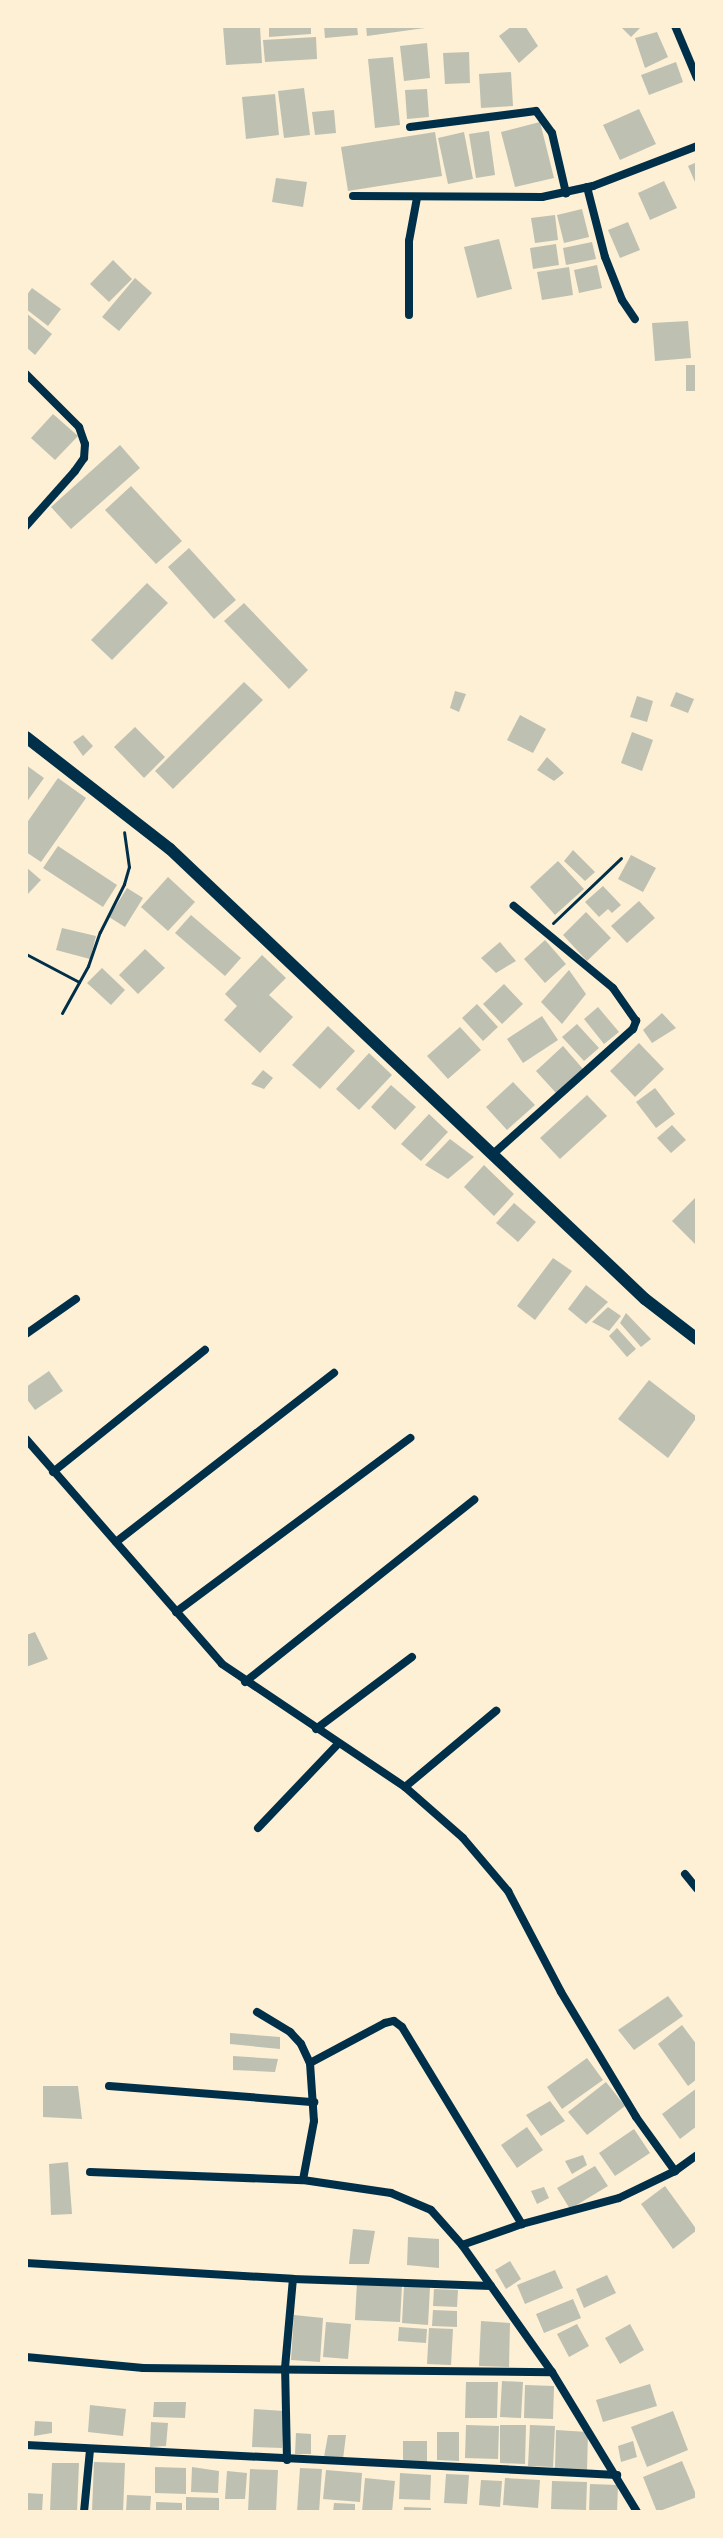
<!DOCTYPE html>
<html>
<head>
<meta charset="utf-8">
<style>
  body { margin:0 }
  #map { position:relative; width:723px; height:2538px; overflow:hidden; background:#fdf0d5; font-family:Lato,sans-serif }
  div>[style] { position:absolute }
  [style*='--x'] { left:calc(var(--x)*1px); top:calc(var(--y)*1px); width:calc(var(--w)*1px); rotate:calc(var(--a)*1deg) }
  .building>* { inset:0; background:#bec0b2 }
  .path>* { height:3px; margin:-1.5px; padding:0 1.5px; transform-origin:1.5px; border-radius:1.5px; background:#003049 }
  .minor>* { height:8px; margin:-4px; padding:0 4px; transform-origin:4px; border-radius:4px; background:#003049 }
  .secondary>* { height:12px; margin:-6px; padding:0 6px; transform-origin:6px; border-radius:6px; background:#003049 }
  span { translate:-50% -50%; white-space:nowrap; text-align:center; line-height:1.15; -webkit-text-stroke:6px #fdf0d5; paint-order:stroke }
  .frame { position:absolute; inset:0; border:28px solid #fdf0d5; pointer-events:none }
</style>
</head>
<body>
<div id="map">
  <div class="building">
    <div style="clip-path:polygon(223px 26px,260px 26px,262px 63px,226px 65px)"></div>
    <div style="clip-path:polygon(269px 26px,311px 26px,311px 34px,269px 37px)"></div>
    <div style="clip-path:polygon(324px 26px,357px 26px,358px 35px,325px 38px)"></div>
    <div style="clip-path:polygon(366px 26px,425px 26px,425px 28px,367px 36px)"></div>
    <div style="clip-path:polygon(512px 26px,525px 26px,538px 46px,519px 63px,499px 36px)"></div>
    <div style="clip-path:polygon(620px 26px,642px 26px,631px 37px)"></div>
    <div style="clip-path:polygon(657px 32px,668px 57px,645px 68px,635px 38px)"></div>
    <div style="clip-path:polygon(316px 37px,317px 59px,265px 62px,263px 40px)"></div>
    <div style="clip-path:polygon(427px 43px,430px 78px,404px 81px,400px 46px)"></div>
    <div style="clip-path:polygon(469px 52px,470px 83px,445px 84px,443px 53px)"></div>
    <div style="clip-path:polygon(393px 57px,400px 125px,375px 128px,368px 59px)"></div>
    <div style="clip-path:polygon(676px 62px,683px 82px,649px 95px,641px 75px)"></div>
    <div style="clip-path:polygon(511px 72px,513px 106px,481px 108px,479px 74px)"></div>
    <div style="clip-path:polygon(304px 88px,310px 135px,284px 138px,278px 91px)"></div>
    <div style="clip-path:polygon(427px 89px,429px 117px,407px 119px,405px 90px)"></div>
    <div style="clip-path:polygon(275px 94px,279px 135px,246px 139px,242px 97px)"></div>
    <div style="clip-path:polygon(639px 109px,656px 144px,620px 160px,603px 125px)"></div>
    <div style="clip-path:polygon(334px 110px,336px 133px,315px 135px,312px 112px)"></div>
    <div style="clip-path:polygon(540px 122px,554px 178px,515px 187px,501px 132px)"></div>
    <div style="clip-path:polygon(489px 131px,495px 175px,476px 178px,469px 134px)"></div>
    <div style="clip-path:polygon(435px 132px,442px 176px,348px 191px,341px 147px)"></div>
    <div style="clip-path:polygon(464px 132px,473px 179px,448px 184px,438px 138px)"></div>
    <div style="clip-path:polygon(697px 162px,697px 181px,695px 182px,688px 166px)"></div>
    <div style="clip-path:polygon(276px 178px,307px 182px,303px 207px,272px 202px)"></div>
    <div style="clip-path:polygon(664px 181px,677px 208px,650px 220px,638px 193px)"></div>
    <div style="clip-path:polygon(582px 209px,589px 237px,564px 243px,557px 215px)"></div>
    <div style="clip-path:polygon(555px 215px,558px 240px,535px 243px,531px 218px)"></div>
    <div style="clip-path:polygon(628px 222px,640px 250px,620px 258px,608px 230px)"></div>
    <div style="clip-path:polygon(499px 239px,512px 289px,477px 298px,464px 247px)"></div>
    <div style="clip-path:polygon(592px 242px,596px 259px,566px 265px,563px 248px)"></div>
    <div style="clip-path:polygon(556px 244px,559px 265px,533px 269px,530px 248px)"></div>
    <div style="clip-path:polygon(113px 260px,132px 279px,109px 302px,90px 284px)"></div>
    <div style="clip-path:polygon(597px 265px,602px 288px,579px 293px,574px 270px)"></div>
    <div style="clip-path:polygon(569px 267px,573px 295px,542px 300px,537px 272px)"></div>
    <div style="clip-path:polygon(135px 278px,152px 293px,119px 331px,102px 317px)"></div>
    <div style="clip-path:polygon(32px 288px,61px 309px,48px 326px,26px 309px,26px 296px)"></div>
    <div style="clip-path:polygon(26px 313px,52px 334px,35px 355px,26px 347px)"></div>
    <div style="clip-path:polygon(688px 321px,691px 358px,655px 361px,652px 323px)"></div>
    <div style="clip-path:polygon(686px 365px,697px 365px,697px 391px,686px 391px)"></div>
    <div style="clip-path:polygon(53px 414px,78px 436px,55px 460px,31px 438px)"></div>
    <div style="clip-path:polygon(120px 445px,140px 468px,71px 529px,51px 507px)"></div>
    <div style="clip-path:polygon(131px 486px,182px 541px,156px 564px,105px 510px)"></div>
    <div style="clip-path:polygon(189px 548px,236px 600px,214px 619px,168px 567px)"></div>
    <div style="clip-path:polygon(147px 583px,168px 603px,112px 660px,91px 640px)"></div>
    <div style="clip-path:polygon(244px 603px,308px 670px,289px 689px,224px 621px)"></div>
    <div style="clip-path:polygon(244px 682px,263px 700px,173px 789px,155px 771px)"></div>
    <div style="clip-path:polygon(455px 691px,466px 694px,459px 712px,450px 708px)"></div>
    <div style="clip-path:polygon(676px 692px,694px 699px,688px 713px,670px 706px)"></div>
    <div style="clip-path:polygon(637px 696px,653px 701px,647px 722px,630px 717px)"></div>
    <div style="clip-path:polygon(520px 715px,546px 729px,533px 753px,507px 740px)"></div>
    <div style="clip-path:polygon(135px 727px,165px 757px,144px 778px,114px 747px)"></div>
    <div style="clip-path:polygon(632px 732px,653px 740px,642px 771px,621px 763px)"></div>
    <div style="clip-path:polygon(83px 735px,93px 746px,83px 756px,73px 742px)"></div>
    <div style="clip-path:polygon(547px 757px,564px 773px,554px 781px,537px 770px)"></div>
    <div style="clip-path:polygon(26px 765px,44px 778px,26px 803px)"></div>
    <div style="clip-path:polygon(58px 778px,86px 798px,41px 862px,26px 852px,26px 824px)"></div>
    <div style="clip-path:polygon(58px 846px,117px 885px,103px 907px,43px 868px)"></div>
    <div style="clip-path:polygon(573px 850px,595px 872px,585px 881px,564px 861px)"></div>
    <div style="clip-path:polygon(631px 855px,656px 868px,643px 892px,618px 879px)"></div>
    <div style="clip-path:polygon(558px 861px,584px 889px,555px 915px,530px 887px)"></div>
    <div style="clip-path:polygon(26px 867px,41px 880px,26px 896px)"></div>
    <div style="clip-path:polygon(168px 877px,195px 902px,168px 931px,141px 907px)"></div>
    <div style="clip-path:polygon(603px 886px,621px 905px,612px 913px,608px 909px,599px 917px,585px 902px)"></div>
    <div style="clip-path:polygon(127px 888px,143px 898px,125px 927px,109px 917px)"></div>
    <div style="clip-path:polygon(639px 901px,655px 918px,627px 943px,611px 926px)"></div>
    <div style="clip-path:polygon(586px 912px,611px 938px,587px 961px,563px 935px)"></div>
    <div style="clip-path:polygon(191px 915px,241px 958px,225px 976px,175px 933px)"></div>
    <div style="clip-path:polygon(62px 928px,96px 936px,90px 959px,56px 950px)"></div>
    <div style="clip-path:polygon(545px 940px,566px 964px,545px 983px,524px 959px)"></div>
    <div style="clip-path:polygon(500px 942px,516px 961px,496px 973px,481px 958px)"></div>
    <div style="clip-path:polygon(145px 949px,165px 968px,138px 994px,119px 975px)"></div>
    <div style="clip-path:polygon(262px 955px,286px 978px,269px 995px,293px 1017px,260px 1053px,224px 1020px,237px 1006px,225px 994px)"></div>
    <div style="clip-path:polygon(102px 968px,125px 990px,111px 1005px,87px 983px)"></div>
    <div style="clip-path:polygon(569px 970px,586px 994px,562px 1024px,541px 1002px)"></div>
    <div style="clip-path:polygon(504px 984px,523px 1004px,502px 1024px,483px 1004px)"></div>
    <div style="clip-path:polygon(477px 1004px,498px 1027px,483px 1041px,462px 1018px)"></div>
    <div style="clip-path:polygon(598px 1007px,619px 1032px,604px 1044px,584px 1019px)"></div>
    <div style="clip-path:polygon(662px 1013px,676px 1028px,652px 1043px,643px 1030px)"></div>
    <div style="clip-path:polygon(542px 1016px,558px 1040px,523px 1063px,507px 1039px)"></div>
    <div style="clip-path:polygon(577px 1024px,599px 1048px,584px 1061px,562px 1037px)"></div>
    <div style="clip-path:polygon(328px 1026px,355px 1051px,320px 1089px,292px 1065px)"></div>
    <div style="clip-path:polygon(460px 1027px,481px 1050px,448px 1079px,427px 1056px)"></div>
    <div style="clip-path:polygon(639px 1043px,664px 1069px,635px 1097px,610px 1071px)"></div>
    <div style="clip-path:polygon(563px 1046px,583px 1069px,556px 1093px,536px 1071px)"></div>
    <div style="clip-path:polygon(369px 1053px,392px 1075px,359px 1110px,336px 1089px)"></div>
    <div style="clip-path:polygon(263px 1070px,273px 1078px,264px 1089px,251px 1084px)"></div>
    <div style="clip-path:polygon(513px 1082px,535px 1105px,507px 1130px,486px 1107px)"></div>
    <div style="clip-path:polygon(391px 1085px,416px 1107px,395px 1130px,371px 1107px)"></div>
    <div style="clip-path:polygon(655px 1088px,675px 1114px,656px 1128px,636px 1102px)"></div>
    <div style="clip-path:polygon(587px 1095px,607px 1116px,560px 1159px,540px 1138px)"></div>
    <div style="clip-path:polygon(429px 1114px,448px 1132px,421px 1161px,401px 1144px)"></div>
    <div style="clip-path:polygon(672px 1125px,686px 1140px,671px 1153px,657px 1138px)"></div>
    <div style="clip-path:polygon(450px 1139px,474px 1157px,448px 1179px,425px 1165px)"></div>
    <div style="clip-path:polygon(484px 1165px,514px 1194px,494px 1216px,464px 1187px)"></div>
    <div style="clip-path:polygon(697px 1196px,697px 1246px,672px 1221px)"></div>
    <div style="clip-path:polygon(514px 1203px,536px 1222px,518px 1242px,496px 1223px)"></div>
    <div style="clip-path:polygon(553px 1258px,572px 1271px,535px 1320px,517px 1306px)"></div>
    <div style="clip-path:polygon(586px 1285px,608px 1302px,586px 1324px,568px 1309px)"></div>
    <div style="clip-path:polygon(608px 1307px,621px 1316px,609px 1331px,592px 1322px)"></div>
    <div style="clip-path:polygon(626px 1313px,651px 1339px,641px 1347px,620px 1323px)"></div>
    <div style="clip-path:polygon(617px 1328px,636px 1349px,627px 1357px,609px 1336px)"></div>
    <div style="clip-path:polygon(49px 1371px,63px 1391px,35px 1410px,26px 1398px,26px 1387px)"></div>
    <div style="clip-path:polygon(649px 1380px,697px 1417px,668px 1458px,618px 1419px)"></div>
    <div style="clip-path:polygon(35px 1632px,48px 1659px,26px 1667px,26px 1635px)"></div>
    <div style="clip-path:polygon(668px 1996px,683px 2016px,634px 2050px,618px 2030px)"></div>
    <div style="clip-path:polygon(682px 2025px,697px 2045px,697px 2079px,688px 2086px,658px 2044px)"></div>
    <div style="clip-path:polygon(230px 2033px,280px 2037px,280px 2049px,230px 2044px)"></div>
    <div style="clip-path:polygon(233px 2056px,278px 2059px,275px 2072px,233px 2070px)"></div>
    <div style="clip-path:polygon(587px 2058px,603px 2080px,562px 2109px,547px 2087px)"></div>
    <div style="clip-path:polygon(606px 2082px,625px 2106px,587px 2135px,568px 2112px)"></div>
    <div style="clip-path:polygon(43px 2086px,78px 2086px,82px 2119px,43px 2117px)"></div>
    <div style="clip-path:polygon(697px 2088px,697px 2126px,680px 2139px,662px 2114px)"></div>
    <div style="clip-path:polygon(550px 2101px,565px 2121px,541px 2136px,526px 2115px)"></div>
    <div style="clip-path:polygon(527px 2127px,543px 2150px,517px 2168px,501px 2145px)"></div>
    <div style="clip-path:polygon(634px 2129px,650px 2153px,615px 2176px,599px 2153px)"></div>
    <div style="clip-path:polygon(583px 2155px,587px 2165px,572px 2174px,565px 2161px)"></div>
    <div style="clip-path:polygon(68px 2162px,72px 2214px,51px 2215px,49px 2164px)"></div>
    <div style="clip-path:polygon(595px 2166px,608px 2186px,570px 2209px,557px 2188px)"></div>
    <div style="clip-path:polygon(665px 2186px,697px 2230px,673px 2249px,641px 2204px)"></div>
    <div style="clip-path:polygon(544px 2187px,549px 2198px,537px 2204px,531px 2191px)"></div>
    <div style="clip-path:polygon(353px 2229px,375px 2231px,369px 2264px,349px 2264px)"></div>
    <div style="clip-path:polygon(408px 2237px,439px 2239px,439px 2268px,407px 2265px)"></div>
    <div style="clip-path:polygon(510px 2261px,521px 2279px,506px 2289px,495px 2270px)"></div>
    <div style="clip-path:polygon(555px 2270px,563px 2288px,525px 2304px,517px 2285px)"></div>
    <div style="clip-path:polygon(607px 2275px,616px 2293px,584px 2308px,576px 2289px)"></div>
    <div style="clip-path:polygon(357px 2282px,402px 2285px,400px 2322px,355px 2320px)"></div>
    <div style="clip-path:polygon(404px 2286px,430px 2287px,428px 2325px,402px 2323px)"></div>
    <div style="clip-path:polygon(434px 2289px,458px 2290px,457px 2307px,433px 2306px)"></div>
    <div style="clip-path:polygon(573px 2299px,581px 2318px,544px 2333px,536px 2314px)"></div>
    <div style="clip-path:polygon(433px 2310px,457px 2311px,457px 2327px,432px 2326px)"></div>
    <div style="clip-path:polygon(294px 2315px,323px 2318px,320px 2362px,291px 2360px)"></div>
    <div style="clip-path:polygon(481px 2321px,510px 2323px,509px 2367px,479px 2366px)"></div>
    <div style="clip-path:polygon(326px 2322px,351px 2324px,348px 2359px,323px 2357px)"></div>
    <div style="clip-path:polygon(577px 2324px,589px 2346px,569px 2357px,557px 2334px)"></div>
    <div style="clip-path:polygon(630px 2324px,644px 2350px,620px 2364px,605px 2338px)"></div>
    <div style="clip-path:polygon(399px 2327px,427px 2329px,426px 2343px,398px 2341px)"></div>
    <div style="clip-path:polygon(429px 2328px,453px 2329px,451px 2365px,427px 2364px)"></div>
    <div style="clip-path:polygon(502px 2381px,523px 2382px,521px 2418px,500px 2417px)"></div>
    <div style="clip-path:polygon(466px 2382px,498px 2382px,497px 2418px,465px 2418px)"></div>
    <div style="clip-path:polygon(650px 2384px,657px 2406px,603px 2422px,596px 2400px)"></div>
    <div style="clip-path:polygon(525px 2385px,554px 2386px,553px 2419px,524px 2418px)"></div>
    <div style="clip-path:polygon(154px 2402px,186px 2402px,185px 2418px,153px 2417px)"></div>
    <div style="clip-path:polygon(90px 2405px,126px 2409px,123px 2436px,88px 2432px)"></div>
    <div style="clip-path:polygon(254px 2409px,284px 2411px,282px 2448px,252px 2447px)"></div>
    <div style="clip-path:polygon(673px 2411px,688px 2450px,647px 2467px,631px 2427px)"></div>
    <div style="clip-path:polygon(35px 2421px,52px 2422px,52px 2433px,34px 2436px)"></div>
    <div style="clip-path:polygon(151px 2422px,168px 2423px,166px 2446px,150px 2447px)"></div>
    <div style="clip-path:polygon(466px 2425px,499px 2426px,498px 2459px,465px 2458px)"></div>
    <div style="clip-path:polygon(500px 2425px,526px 2425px,525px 2464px,500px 2463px)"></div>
    <div style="clip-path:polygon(530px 2425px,555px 2426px,553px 2467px,528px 2466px)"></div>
    <div style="clip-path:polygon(556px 2430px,588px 2432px,587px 2470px,555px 2469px)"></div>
    <div style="clip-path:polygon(437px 2432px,459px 2432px,459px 2461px,437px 2460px)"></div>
    <div style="clip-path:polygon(296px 2433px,311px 2434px,311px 2454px,295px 2454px)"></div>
    <div style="clip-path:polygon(328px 2435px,346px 2435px,343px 2459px,324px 2457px)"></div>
    <div style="clip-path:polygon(403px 2441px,427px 2441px,427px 2465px,403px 2464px)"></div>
    <div style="clip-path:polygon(633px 2441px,637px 2457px,621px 2462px,618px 2446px)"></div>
    <div style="clip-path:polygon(682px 2461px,697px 2497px,657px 2512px,643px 2477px)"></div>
    <div style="clip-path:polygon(94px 2462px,125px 2463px,123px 2512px,92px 2512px)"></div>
    <div style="clip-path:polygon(52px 2463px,79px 2463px,77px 2512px,50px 2512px)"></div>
    <div style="clip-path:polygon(155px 2467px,186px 2468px,186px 2494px,155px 2493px)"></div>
    <div style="clip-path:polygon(192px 2467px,219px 2471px,218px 2493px,191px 2492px)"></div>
    <div style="clip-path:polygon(300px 2468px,322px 2469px,319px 2512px,297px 2512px)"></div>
    <div style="clip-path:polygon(250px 2469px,278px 2470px,276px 2512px,248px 2512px)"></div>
    <div style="clip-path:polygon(326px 2470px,362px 2473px,360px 2502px,323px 2499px)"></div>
    <div style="clip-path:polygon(227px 2471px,247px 2473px,245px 2499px,225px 2499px)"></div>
    <div style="clip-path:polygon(400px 2473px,431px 2475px,430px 2500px,399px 2499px)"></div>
    <div style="clip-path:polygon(446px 2474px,469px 2475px,467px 2504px,444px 2503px)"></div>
    <div style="clip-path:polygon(365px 2478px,395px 2481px,392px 2512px,362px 2512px)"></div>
    <div style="clip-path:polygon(505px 2478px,540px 2480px,538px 2508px,503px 2505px)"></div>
    <div style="clip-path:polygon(481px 2480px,502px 2481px,500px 2507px,479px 2505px)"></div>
    <div style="clip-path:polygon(552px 2481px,587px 2482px,586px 2510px,551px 2509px)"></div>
    <div style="clip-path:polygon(590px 2484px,618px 2485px,617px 2512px,589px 2512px)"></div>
    <div style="clip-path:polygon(26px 2493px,43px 2494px,42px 2512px,26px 2512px)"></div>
    <div style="clip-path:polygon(127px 2495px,151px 2496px,150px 2512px,126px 2512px)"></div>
    <div style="clip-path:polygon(186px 2497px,219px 2498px,219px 2512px,186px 2512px)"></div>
    <div style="clip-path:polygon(156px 2502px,182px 2503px,182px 2512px,156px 2512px)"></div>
    <div style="clip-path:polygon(334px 2503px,355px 2504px,355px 2512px,333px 2512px)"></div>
    <div style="clip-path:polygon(404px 2507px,431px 2508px,431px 2512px,404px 2512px)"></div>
  </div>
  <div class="path">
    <div style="--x:553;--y:923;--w:94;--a:-43.7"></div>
    <div style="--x:26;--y:954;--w:60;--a:27.8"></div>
    <div style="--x:62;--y:1013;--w:54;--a:-61"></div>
    <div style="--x:88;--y:966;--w:36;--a:-71"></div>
    <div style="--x:100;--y:932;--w:54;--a:-63.4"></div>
    <div style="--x:124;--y:884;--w:18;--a:-74"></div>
    <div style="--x:129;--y:867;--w:35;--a:-98"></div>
  </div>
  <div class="minor">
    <div style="--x:675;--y:26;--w:56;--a:67.1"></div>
    <div style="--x:410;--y:127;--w:127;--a:-7.2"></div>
    <div style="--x:536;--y:111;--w:27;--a:54"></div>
    <div style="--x:552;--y:133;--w:62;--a:76.9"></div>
    <div style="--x:587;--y:187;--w:72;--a:75.6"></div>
    <div style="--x:605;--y:257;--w:46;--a:68.4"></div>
    <div style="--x:622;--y:300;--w:23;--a:56"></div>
    <div style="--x:353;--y:196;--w:189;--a:0.3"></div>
    <div style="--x:542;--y:197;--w:52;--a:-12.2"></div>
    <div style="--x:593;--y:186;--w:111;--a:-21"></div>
    <div style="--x:409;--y:315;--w:74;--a:-90"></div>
    <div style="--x:409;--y:241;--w:44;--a:-79.5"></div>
    <div style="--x:26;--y:374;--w:75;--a:45"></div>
    <div style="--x:79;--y:427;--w:18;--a:71"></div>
    <div style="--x:85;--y:444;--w:14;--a:94"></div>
    <div style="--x:84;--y:458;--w:16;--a:125"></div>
    <div style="--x:75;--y:471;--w:74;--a:131.7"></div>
    <div style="--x:493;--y:1154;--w:188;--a:-41.8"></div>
    <div style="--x:633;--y:1029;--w:9;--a:-69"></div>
    <div style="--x:636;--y:1021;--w:40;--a:-124.9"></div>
    <div style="--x:613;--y:988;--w:129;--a:-140.4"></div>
    <div style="--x:26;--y:1334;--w:61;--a:-35"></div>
    <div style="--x:26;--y:1439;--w:298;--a:48.9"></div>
    <div style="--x:222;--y:1664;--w:220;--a:33.9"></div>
    <div style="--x:405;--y:1787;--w:77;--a:41.3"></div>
    <div style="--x:463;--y:1838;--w:70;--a:49.7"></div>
    <div style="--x:508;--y:1891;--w:114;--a:62.3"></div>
    <div style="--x:561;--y:1992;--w:146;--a:59"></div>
    <div style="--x:636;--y:2117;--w:67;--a:54.2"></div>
    <div style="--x:53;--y:1472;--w:195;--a:-38.8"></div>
    <div style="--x:116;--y:1542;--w:276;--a:-37.8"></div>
    <div style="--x:176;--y:1612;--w:292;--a:-36.6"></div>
    <div style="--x:245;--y:1682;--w:293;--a:-38.5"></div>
    <div style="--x:316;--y:1729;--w:120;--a:-36.9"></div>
    <div style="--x:405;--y:1787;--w:119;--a:-39.9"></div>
    <div style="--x:258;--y:1828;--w:116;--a:-46.4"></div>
    <div style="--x:685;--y:1874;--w:19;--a:51"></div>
    <div style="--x:257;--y:2012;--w:39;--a:31"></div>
    <div style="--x:290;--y:2032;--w:16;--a:47"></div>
    <div style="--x:301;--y:2044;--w:21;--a:65"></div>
    <div style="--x:310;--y:2063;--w:58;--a:86.1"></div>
    <div style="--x:314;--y:2121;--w:60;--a:100.6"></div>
    <div style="--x:303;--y:2180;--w:89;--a:8.4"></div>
    <div style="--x:391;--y:2193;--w:43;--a:23"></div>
    <div style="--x:431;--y:2210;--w:47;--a:48.5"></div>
    <div style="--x:462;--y:2245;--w:156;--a:54.7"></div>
    <div style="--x:552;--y:2372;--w:164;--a:58.7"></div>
    <div style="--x:310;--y:2063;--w:85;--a:-28.1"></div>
    <div style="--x:385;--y:2023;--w:9;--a:-13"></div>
    <div style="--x:394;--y:2021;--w:10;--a:37"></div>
    <div style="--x:402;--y:2027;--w:231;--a:58.7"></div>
    <div style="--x:109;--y:2086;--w:206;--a:4.5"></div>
    <div style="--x:90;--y:2172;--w:213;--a:2.2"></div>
    <div style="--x:462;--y:2245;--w:64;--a:-19.3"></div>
    <div style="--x:522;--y:2224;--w:100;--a:-15"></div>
    <div style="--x:619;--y:2198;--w:62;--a:-25.7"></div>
    <div style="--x:675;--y:2171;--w:27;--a:-36"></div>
    <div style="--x:26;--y:2263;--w:267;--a:3.4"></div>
    <div style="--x:26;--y:2357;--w:118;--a:5.4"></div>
    <div style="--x:143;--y:2368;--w:409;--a:0.6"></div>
    <div style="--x:26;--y:2445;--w:592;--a:2.91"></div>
    <div style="--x:287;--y:2460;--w:92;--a:-91.2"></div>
    <div style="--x:285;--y:2368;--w:89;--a:-84.9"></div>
    <div style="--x:293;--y:2279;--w:198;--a:2"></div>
    <div style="--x:84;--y:2512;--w:62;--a:-84.5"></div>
  </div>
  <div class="secondary">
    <div style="--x:26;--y:737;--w:182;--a:37.9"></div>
    <div style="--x:170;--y:849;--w:654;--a:43.45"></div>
    <div style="--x:645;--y:1299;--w:66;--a:37.6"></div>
  </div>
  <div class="frame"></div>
</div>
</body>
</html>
